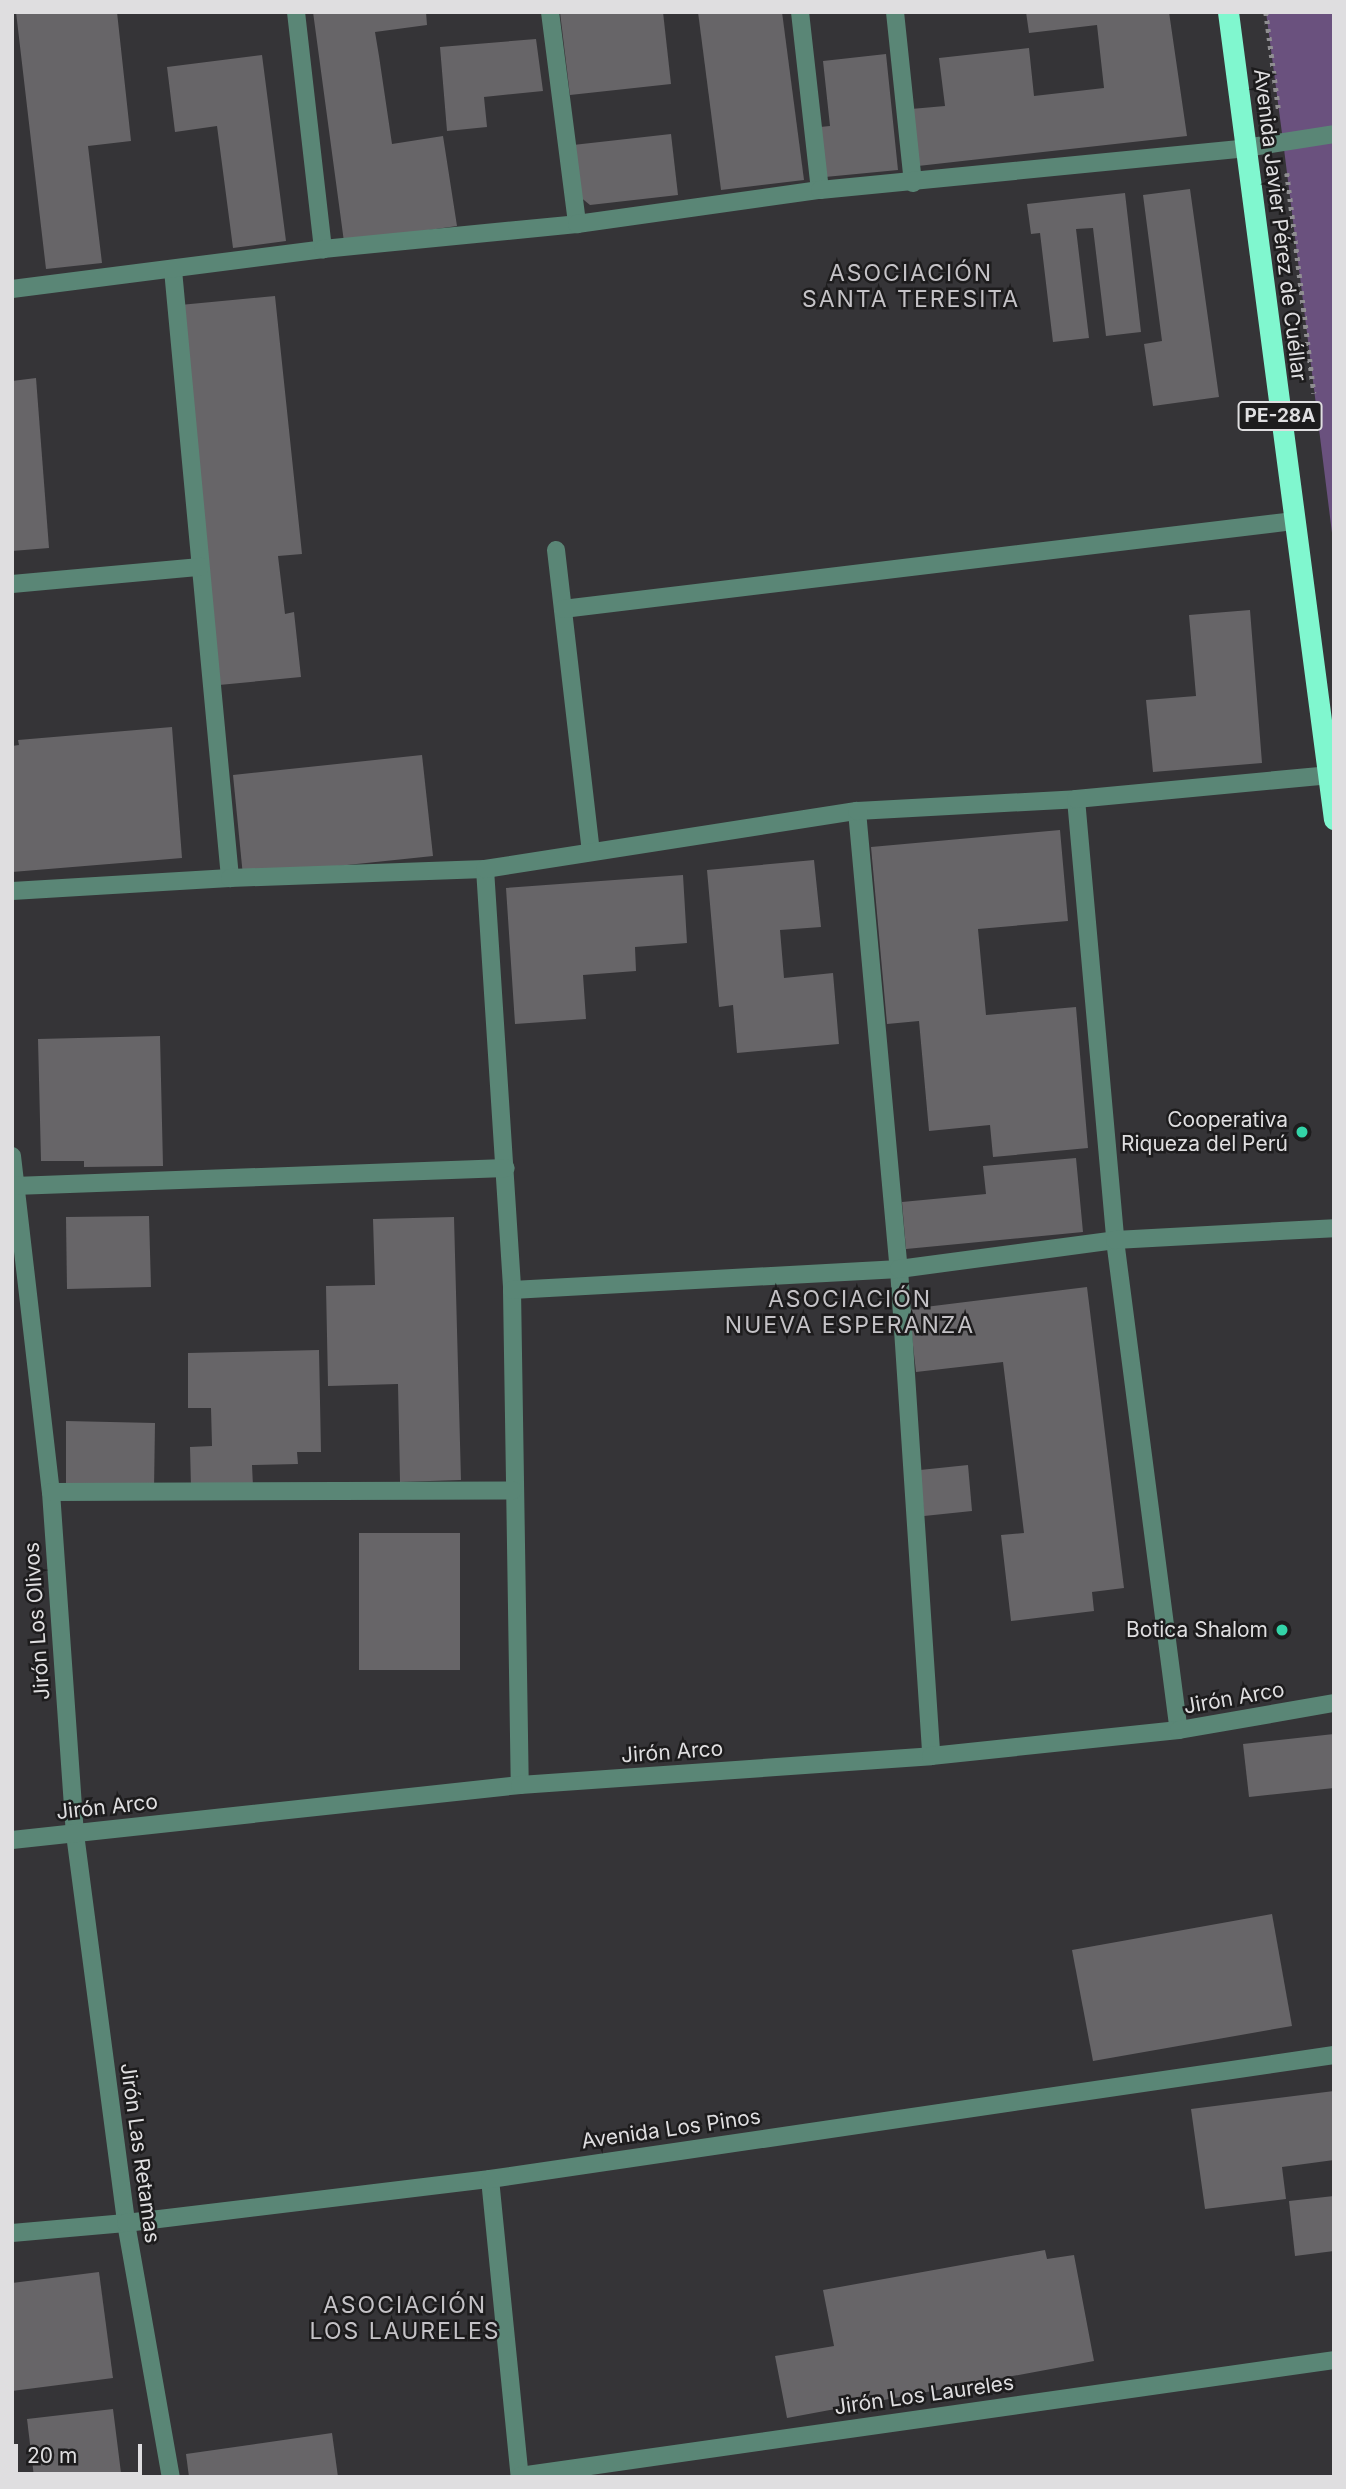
<!DOCTYPE html>
<html>
<head>
<meta charset="utf-8">
<style>
  body { margin:0 }
  #map { position:relative; width:1346px; height:2489px; overflow:hidden; background:#353437; font-family:Inter,sans-serif }
  div>[style] { position:absolute }
  [style*='--x'] { left:calc(var(--x)*1px); top:calc(var(--y)*1px); width:calc(var(--w)*1px); rotate:calc(var(--a)*1deg) }
  .green>* { inset:0; background:#6a517e }
  .building>* { inset:0; background:#676568 }
  .path>* { height:4.5px; margin-top:-2.25px; transform-origin:0; background:repeating-linear-gradient(90deg,#8f8e91 0 3.5px,transparent 0 8.5px) }
  .minor>* { height:18px; margin:-9px; padding:0 9px; transform-origin:9px; border-radius:9px; background:#5a8676 }
  .highway>* { height:21px; margin:-10.5px; padding:0 10.5px; transform-origin:10.5px; border-radius:10.5px; background:#80f7cf }
  .dots>* { width:19px; height:19px; translate:-50% -50%; box-sizing:border-box; border:4px solid #1d1c1d; border-radius:50% }
  span { translate:-50% -50%; white-space:nowrap; text-align:center; line-height:1.15; -webkit-text-stroke:5px #1d1c1d; paint-order:stroke }
  .shield-label span { padding:2px 5px; background:#1d1c1d; border:2px solid; border-radius:5px; -webkit-text-stroke-width:0 }
  .shield-label { font-size:19px; color:#dfdee0; font-weight:700 }
  .street-label { font-size:21px; color:#dfdee0 }
  .poi-label { font-size:21px; color:#dfdee0 }
  .right { translate:-100% -50%; text-align:right }
  .neighbourhood-label { font-size:23px; color:#c4c2c6; letter-spacing:2px }
  .frame { position:absolute; inset:0; border:14px solid #dfdee0; pointer-events:none }
  .scale { position:absolute; left:14px; top:2444px; width:128px; height:32px; box-sizing:border-box; border:4px solid #dfdee0; border-top:0; padding-left:9px; font-size:21px; line-height:24px; white-space:nowrap; color:#dfdee0; -webkit-text-stroke:5px #1d1c1d; paint-order:stroke }
</style>
</head>
<body>
<div id="map">
  <div class="green">
    <div style="clip-path:polygon(1266px 12px,1334px 12px,1334px 549px,1283px 141px)"></div>
  </div>
  <div class="building">
    <div style="clip-path:polygon(16px 12px,117px 12px,131px 141px,88px 146px,102px 263px,46px 269px)"></div>
    <div style="clip-path:polygon(313px 12px,426px 12px,427px 25px,375px 32px,379px 56px,392px 144px,443px 136px,457px 226px,344px 242px)"></div>
    <div style="clip-path:polygon(560px 12px,663px 12px,671px 84px,570px 95px)"></div>
    <div style="clip-path:polygon(698px 12px,782px 12px,804px 180px,721px 190px)"></div>
    <div style="clip-path:polygon(1026px 12px,1169px 12px,1187px 136px,918px 166px,911px 109px,945px 106px,939px 58px,1029px 48px,1034px 96px,1104px 88px,1097px 25px,1029px 33px)"></div>
    <div style="clip-path:polygon(536px 39px,543px 91px,484px 97px,487px 127px,447px 131px,440px 47px)"></div>
    <div style="clip-path:polygon(886px 54px,898px 170px,825px 177px,820px 127px,830px 126px,823px 61px)"></div>
    <div style="clip-path:polygon(262px 55px,286px 241px,233px 248px,217px 126px,175px 132px,167px 67px)"></div>
    <div style="clip-path:polygon(671px 134px,678px 195px,590px 205px,579px 196px,573px 145px)"></div>
    <div style="clip-path:polygon(1190px 189px,1219px 397px,1153px 406px,1144px 344px,1162px 341px,1143px 195px)"></div>
    <div style="clip-path:polygon(1125px 193px,1141px 332px,1106px 336px,1093px 228px,1076px 229px,1089px 338px,1053px 342px,1040px 233px,1031px 234px,1027px 204px)"></div>
    <div style="clip-path:polygon(275px 296px,302px 554px,278px 556px,285px 614px,294px 612px,301px 677px,219px 685px,180px 305px)"></div>
    <div style="clip-path:polygon(36px 378px,49px 548px,12px 551px,12px 381px)"></div>
    <div style="clip-path:polygon(1250px 610px,1262px 763px,1153px 772px,1146px 700px,1196px 696px,1189px 615px)"></div>
    <div style="clip-path:polygon(172px 727px,182px 858px,12px 872px,12px 746px,19px 745px,18px 740px)"></div>
    <div style="clip-path:polygon(422px 755px,433px 856px,243px 876px,233px 775px)"></div>
    <div style="clip-path:polygon(1060px 830px,1068px 921px,978px 929px,986px 1015px,1076px 1007px,1088px 1148px,993px 1157px,990px 1125px,929px 1131px,919px 1021px,887px 1024px,871px 847px)"></div>
    <div style="clip-path:polygon(814px 860px,821px 927px,780px 930px,784px 978px,833px 973px,839px 1044px,737px 1053px,733px 1005px,719px 1007px,707px 870px)"></div>
    <div style="clip-path:polygon(683px 875px,687px 943px,635px 947px,636px 971px,583px 975px,586px 1019px,515px 1024px,506px 888px)"></div>
    <div style="clip-path:polygon(160px 1036px,163px 1166px,84px 1167px,84px 1161px,41px 1161px,38px 1039px)"></div>
    <div style="clip-path:polygon(1076px 1158px,1083px 1232px,906px 1249px,902px 1202px,986px 1194px,983px 1166px)"></div>
    <div style="clip-path:polygon(149px 1216px,151px 1287px,67px 1289px,66px 1217px)"></div>
    <div style="clip-path:polygon(454px 1217px,461px 1480px,400px 1482px,398px 1384px,328px 1386px,326px 1286px,375px 1285px,373px 1219px)"></div>
    <div style="clip-path:polygon(1087px 1287px,1124px 1588px,1092px 1592px,1094px 1611px,1011px 1621px,1001px 1535px,1024px 1533px,1003px 1362px,916px 1372px,909px 1309px)"></div>
    <div style="clip-path:polygon(319px 1350px,321px 1452px,297px 1452px,298px 1464px,252px 1465px,253px 1486px,191px 1488px,190px 1447px,212px 1446px,211px 1408px,188px 1408px,188px 1353px)"></div>
    <div style="clip-path:polygon(66px 1421px,155px 1423px,154px 1489px,66px 1488px)"></div>
    <div style="clip-path:polygon(968px 1465px,972px 1511px,924px 1516px,920px 1470px)"></div>
    <div style="clip-path:polygon(359px 1533px,460px 1533px,460px 1670px,359px 1670px)"></div>
    <div style="clip-path:polygon(1334px 1734px,1334px 1788px,1249px 1797px,1243px 1744px)"></div>
    <div style="clip-path:polygon(1272px 1914px,1292px 2026px,1093px 2061px,1072px 1950px)"></div>
    <div style="clip-path:polygon(1334px 2091px,1334px 2160px,1282px 2167px,1286px 2199px,1205px 2209px,1191px 2109px)"></div>
    <div style="clip-path:polygon(1334px 2196px,1334px 2251px,1295px 2256px,1289px 2201px)"></div>
    <div style="clip-path:polygon(1045px 2250px,1047px 2259px,1074px 2255px,1094px 2361px,787px 2418px,775px 2356px,834px 2346px,823px 2290px)"></div>
    <div style="clip-path:polygon(99px 2272px,113px 2378px,12px 2391px,12px 2283px)"></div>
    <div style="clip-path:polygon(113px 2409px,121px 2473px,34px 2477px,27px 2419px)"></div>
    <div style="clip-path:polygon(332px 2433px,338px 2477px,189px 2477px,186px 2454px)"></div>
  </div>
  <div class="path">
    <div style="--x:1266;--y:12;--w:101;--a:82.6"></div>
    <div style="--x:1287;--y:173;--w:222;--a:83"></div>
  </div>
  <div class="minor">
    <div style="--x:296;--y:12;--w:239;--a:83.5"></div>
    <div style="--x:550;--y:12;--w:214;--a:82.7"></div>
    <div style="--x:800;--y:12;--w:179;--a:83.6"></div>
    <div style="--x:895;--y:12;--w:172;--a:84"></div>
    <div style="--x:173;--y:270;--w:611;--a:84.64"></div>
    <div style="--x:12;--y:289;--w:314;--a:-7.3"></div>
    <div style="--x:323;--y:249;--w:255;--a:-5.6"></div>
    <div style="--x:577;--y:224;--w:245;--a:-8"></div>
    <div style="--x:820;--y:190;--w:427;--a:-5.6"></div>
    <div style="--x:1245;--y:148;--w:90;--a:-8.9"></div>
    <div style="--x:556;--y:550;--w:304;--a:83.4"></div>
    <div style="--x:12;--y:584;--w:189;--a:-5.2"></div>
    <div style="--x:563;--y:609;--w:735;--a:-6.87"></div>
    <div style="--x:1076;--y:799;--w:443;--a:84.9"></div>
    <div style="--x:1115;--y:1240;--w:494;--a:82.6"></div>
    <div style="--x:857;--y:811;--w:460;--a:84.8"></div>
    <div style="--x:899;--y:1269;--w:488;--a:86.2"></div>
    <div style="--x:485;--y:869;--w:422;--a:86.3"></div>
    <div style="--x:512;--y:1290;--w:495;--a:89.1"></div>
    <div style="--x:12;--y:891;--w:218;--a:-3.4"></div>
    <div style="--x:230;--y:878;--w:255;--a:-2"></div>
    <div style="--x:485;--y:869;--w:376;--a:-8.9"></div>
    <div style="--x:857;--y:811;--w:219;--a:-3.1"></div>
    <div style="--x:1076;--y:799;--w:253;--a:-5.4"></div>
    <div style="--x:12;--y:1156;--w:338;--a:83.4"></div>
    <div style="--x:51;--y:1492;--w:343;--a:86"></div>
    <div style="--x:75;--y:1834;--w:392;--a:82.5"></div>
    <div style="--x:126;--y:2223;--w:258;--a:80"></div>
    <div style="--x:14;--y:1186;--w:492;--a:-2.1"></div>
    <div style="--x:512;--y:1290;--w:388;--a:-3.1"></div>
    <div style="--x:899;--y:1269;--w:218;--a:-7.6"></div>
    <div style="--x:1115;--y:1240;--w:219;--a:-3.1"></div>
    <div style="--x:51;--y:1492;--w:462;--a:-0.2"></div>
    <div style="--x:12;--y:1840;--w:511;--a:-6.18"></div>
    <div style="--x:520;--y:1785;--w:412;--a:-4"></div>
    <div style="--x:931;--y:1756;--w:249;--a:-6"></div>
    <div style="--x:1179;--y:1730;--w:157;--a:-9.9"></div>
    <div style="--x:490;--y:2179;--w:300;--a:84.3"></div>
    <div style="--x:12;--y:2233;--w:114;--a:-5"></div>
    <div style="--x:126;--y:2223;--w:367;--a:-6.9"></div>
    <div style="--x:490;--y:2179;--w:853;--a:-8.36"></div>
    <div style="--x:520;--y:2476;--w:822;--a:-8.11"></div>
  </div>
  <div class="highway">
    <div style="--x:1228;--y:12;--w:814;--a:82.52"></div>
  </div>
  <div class="dots">
    <div style="left:1302px;top:1132px;background:#33d4a8"></div>
    <div style="left:1282px;top:1630px;background:#33d4a8"></div>
  </div>
  <div class="shield-label">
    <span style="left:1280px;top:416px">PE-28A</span>
  </div>
  <div class="street-label">
    <span style="left:1280px;top:225px;rotate:83deg">Avenida Javier Pérez de Cuéllar</span>
    <span style="left:37px;top:1621px;rotate:-94deg">Jirón Los Olivos</span>
    <span style="left:1234px;top:1698px;rotate:-10deg">Jirón Arco</span>
    <span style="left:672px;top:1752px;rotate:-4deg">Jirón Arco</span>
    <span style="left:107px;top:1807px;rotate:-6deg">Jirón Arco</span>
    <span style="left:671px;top:2129px;rotate:-8deg">Avenida Los Pinos</span>
    <span style="left:140px;top:2153px;rotate:82deg">Jirón Las Retamas</span>
    <span style="left:924px;top:2395px;rotate:-8deg">Jirón Los Laureles</span>
  </div>
  <div class="poi-label">
    <span class="right" style="left:1288px;top:1132px">Cooperativa<br>Riqueza del Perú</span>
    <span class="right" style="left:1268px;top:1630px">Botica Shalom</span>
  </div>
  <div class="neighbourhood-label">
    <span style="left:911px;top:286px">ASOCIACIÓN<br>SANTA TERESITA</span>
    <span style="left:850px;top:1312px">ASOCIACIÓN<br>NUEVA ESPERANZA</span>
    <span style="left:405px;top:2318px">ASOCIACIÓN<br>LOS LAURELES</span>
  </div>
  <div class="frame"></div>
  <div class="scale">20 m</div>
</div>
</body>
</html>
